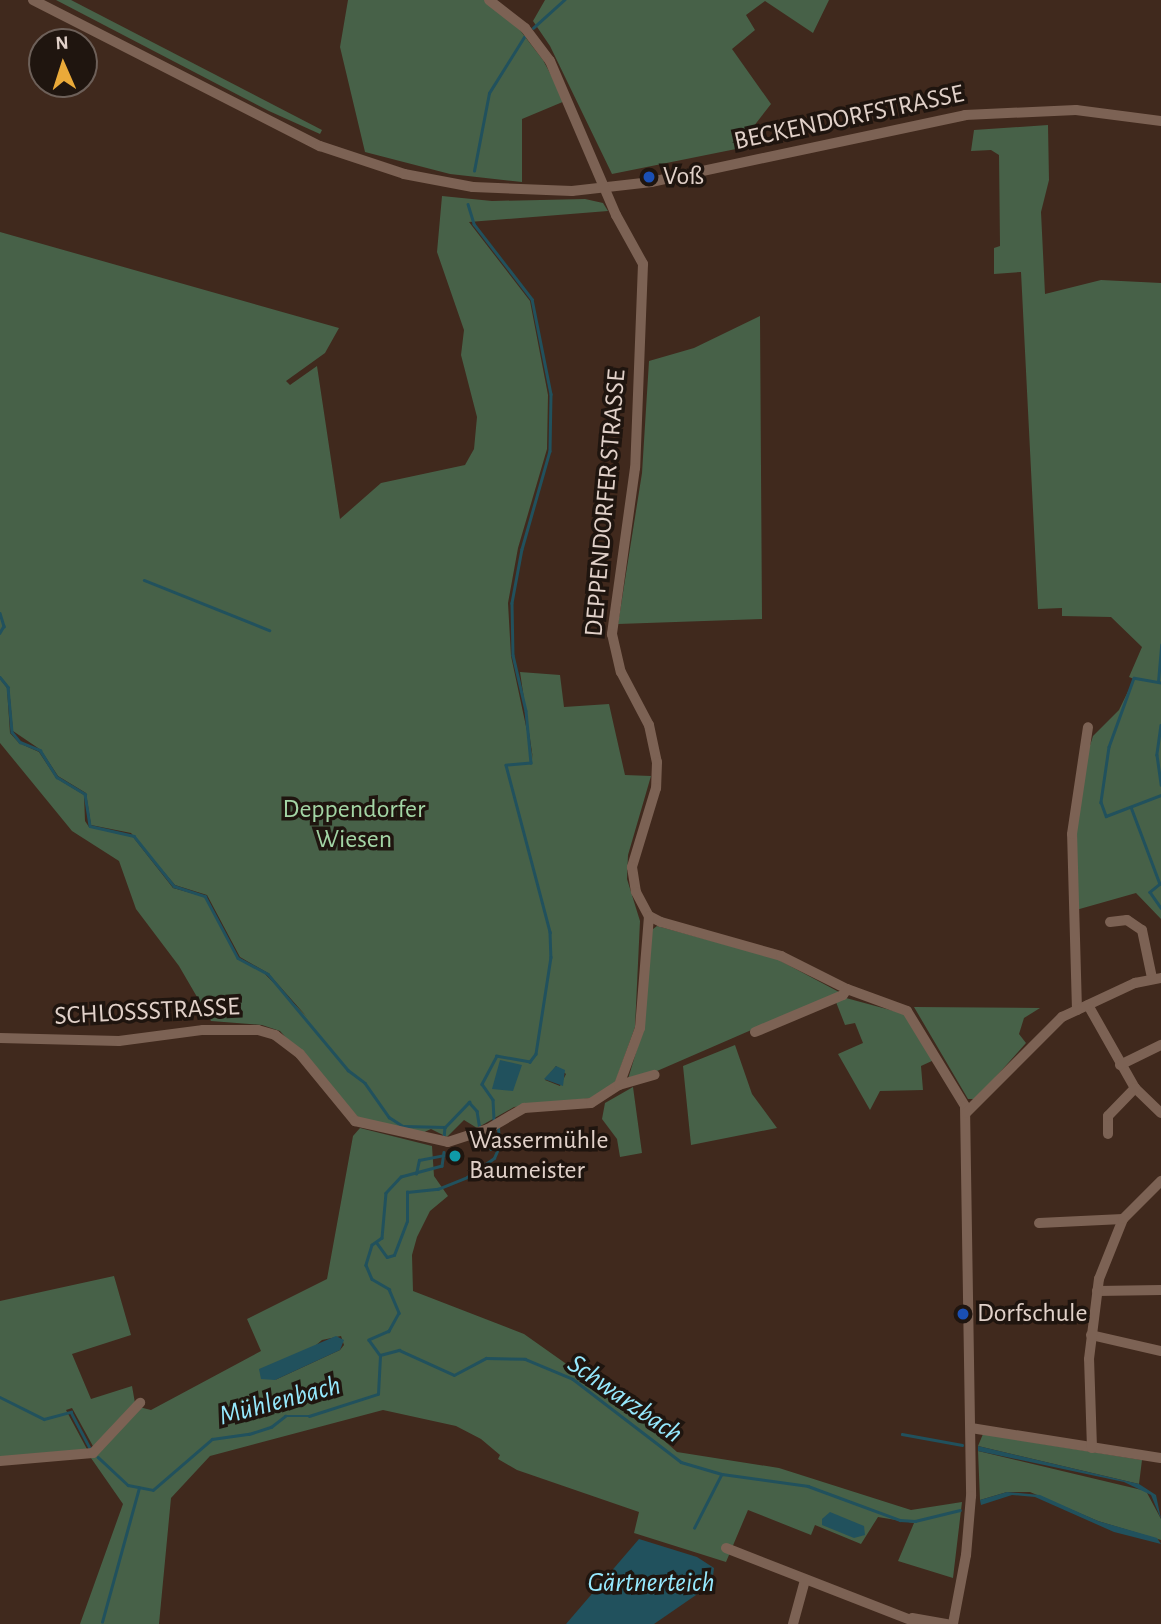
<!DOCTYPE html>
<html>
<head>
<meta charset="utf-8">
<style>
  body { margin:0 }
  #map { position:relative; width:1161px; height:1624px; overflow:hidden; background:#40291d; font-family:"Alegreya Sans",sans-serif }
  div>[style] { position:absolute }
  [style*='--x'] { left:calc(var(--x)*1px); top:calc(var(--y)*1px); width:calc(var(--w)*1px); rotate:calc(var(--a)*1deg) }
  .green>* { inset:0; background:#476148 }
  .water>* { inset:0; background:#21515d }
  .stream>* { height:2.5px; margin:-1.25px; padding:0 1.25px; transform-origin:1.25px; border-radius:1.25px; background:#21515d }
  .minor>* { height:10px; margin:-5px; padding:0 5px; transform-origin:5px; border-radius:5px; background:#7c6254 }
  .dots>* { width:19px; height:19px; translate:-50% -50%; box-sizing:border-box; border:4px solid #1f150f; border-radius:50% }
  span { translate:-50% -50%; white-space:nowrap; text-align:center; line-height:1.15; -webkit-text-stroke:7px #1f150f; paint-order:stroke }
  .street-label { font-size:26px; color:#e1d1c9 }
  .poi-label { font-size:26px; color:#e1d1c9 }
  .left { translate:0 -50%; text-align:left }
  .park-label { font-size:26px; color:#a3d5a5 }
  .water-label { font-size:28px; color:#96e9fe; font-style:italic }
  .north { position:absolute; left:28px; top:28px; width:70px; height:70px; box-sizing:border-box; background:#1f150f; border:2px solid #6d6059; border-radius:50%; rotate:357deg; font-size:19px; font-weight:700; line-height:28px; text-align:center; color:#e1d1c9 }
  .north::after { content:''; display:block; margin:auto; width:24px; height:32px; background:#eaaa39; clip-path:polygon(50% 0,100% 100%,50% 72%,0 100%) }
</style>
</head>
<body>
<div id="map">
  <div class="green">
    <div style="clip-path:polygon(56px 0,71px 0,322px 130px,320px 134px,269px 111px)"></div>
    <div style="clip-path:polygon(348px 0,484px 0,516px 25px,543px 60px,565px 101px,522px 119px,522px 182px,450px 174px,365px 152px,340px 47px)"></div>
    <div style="clip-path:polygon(545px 0,829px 0,813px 33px,765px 1px,746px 15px,755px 30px,732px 49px,771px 104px,736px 149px,612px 174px,550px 46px,533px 21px)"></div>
    <div style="clip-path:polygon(1048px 125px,1049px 180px,1041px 212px,1045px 294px,1101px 280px,1161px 283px,1161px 919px,1136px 893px,1076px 910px,1077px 823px,1086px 758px,1093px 736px,1119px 710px,1134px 679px,1129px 677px,1142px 647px,1111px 617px,1062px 616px,1062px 608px,1038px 609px,1021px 272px,994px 274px,994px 248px,1000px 246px,999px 155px,991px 150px,971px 151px,974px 130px)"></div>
    <div style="clip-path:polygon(evenodd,442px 196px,492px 201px,585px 199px,603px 203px,608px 211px,469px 222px,530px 301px,548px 395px,547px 449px,518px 548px,508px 603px,511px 656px,533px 759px,520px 672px,560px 675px,564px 707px,609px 704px,625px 775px,651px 776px,628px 855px,627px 879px,640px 921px,635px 1027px,615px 1083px,592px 1098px,514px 1107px,477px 1128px,464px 1120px,447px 1137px,431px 1129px,420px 1134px,358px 1117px,280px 1031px,262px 1025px,211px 1021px,179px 966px,136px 909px,119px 861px,72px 831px,0 743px,0 679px,7px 688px,10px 733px,19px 743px,39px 752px,56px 778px,84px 795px,85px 821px,89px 827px,133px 837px,173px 888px,205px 897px,238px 959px,263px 972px,307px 1017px,268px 973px,240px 957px,207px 895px,175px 885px,131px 833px,91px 825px,86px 793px,58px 776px,41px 750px,13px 731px,9px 687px,0 676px,0 232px,339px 328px,325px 353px,286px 381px,290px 385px,317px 366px,340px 519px,381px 483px,465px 465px,474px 449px,477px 417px,461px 355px,464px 330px,437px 252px,442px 196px,556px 1066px,566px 1074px,560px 1086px,545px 1080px,556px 1066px)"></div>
    <div style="clip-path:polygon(760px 316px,762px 619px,618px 624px,642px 473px,649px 361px,694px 348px)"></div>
    <div style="clip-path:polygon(657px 926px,775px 958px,839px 992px,634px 1081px,628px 1079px,643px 1029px,649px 932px)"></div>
    <div style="clip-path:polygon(846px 998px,905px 1014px,934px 1060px,921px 1066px,923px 1090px,880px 1091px,870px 1110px,838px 1054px,863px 1043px,855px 1023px,845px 1025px,836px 1002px)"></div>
    <div style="clip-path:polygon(914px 1007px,1040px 1008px,1024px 1018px,1019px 1034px,1026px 1043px,976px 1099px,968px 1099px)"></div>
    <div style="clip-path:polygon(735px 1045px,752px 1094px,777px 1128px,691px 1145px,683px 1066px)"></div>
    <div style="clip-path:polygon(633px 1087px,642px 1153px,620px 1157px,617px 1139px,602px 1119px,605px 1103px)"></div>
    <div style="clip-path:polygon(evenodd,360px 1128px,432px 1146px,434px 1176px,448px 1196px,430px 1211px,417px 1237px,412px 1255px,413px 1291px,524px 1334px,623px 1404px,677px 1452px,779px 1468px,911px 1510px,962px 1502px,953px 1578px,898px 1561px,914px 1523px,878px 1517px,861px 1544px,815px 1525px,811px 1535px,748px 1510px,726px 1562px,634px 1533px,639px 1512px,517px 1470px,498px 1459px,500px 1455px,481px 1439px,456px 1426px,383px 1410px,210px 1456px,171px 1498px,159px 1624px,80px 1624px,123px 1504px,91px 1458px,139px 1407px,151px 1410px,261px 1351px,247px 1319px,327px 1279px,353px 1136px,360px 1128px,341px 1336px,344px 1345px,340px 1350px,275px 1380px,322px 1340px,341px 1336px)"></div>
    <div style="clip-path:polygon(114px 1276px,131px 1335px,72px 1354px,91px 1399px,132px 1386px,135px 1403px,94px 1448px,72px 1408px,66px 1410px,88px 1451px,0 1457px,0 1301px)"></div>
    <div style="clip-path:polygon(983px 1434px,1142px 1460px,1139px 1484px,978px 1446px)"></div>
    <div style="clip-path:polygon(978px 1451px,1146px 1491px,1161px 1519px,1161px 1540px,1098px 1521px,1030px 1492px,1007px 1492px,980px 1500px)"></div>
  </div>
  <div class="water">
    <div style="clip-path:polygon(500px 1060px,522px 1065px,513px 1091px,492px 1089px)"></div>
    <div style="clip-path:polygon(556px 1066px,565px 1070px,563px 1086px,544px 1079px)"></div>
    <div style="clip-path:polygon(336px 1336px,344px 1340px,340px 1350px,275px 1380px,261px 1379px,259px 1369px)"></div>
    <div style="clip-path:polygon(978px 1446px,1139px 1484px,1156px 1495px,1161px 1519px,1151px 1495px,1124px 1482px,978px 1451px)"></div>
    <div style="clip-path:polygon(1007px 1492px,1040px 1495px,1098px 1521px,1157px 1538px,1161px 1544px,1114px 1532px,1035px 1497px,1012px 1495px,981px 1505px,980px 1500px)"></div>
    <div style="clip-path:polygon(830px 1512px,864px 1526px,865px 1535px,854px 1538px,822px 1525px,822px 1519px)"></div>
    <div style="clip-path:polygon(639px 1539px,697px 1557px,714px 1568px,712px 1584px,654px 1624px,566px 1624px)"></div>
  </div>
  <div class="stream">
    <div style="--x:533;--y:28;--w:42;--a:-42.1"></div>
    <div style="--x:474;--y:171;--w:79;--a:-79.1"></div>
    <div style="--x:489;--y:93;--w:66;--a:-58"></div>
    <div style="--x:468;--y:204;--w:21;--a:73"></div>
    <div style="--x:474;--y:224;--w:95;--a:52.3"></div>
    <div style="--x:532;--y:299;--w:97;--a:78.7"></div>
    <div style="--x:551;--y:394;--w:57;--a:91"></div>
    <div style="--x:550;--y:451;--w:102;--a:105.9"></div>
    <div style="--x:522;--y:549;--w:55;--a:100.5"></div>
    <div style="--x:512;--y:603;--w:52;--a:88.9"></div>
    <div style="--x:513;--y:655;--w:57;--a:76.9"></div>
    <div style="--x:526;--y:711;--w:52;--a:84.5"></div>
    <div style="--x:531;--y:763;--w:25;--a:175"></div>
    <div style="--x:506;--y:765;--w:173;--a:75.2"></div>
    <div style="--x:550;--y:932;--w:25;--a:88"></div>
    <div style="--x:551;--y:957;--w:98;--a:98.8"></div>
    <div style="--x:536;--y:1054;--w:10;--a:127"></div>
    <div style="--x:530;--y:1062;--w:34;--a:-170"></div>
    <div style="--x:497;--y:1056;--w:32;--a:118"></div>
    <div style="--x:482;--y:1084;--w:19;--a:55"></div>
    <div style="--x:493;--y:1100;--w:22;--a:87"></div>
    <div style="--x:144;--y:580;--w:135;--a:21.8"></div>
    <div style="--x:0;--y:613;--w:14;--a:73"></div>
    <div style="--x:4;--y:626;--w:8;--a:120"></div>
    <div style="--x:0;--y:677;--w:13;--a:51"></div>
    <div style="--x:8;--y:687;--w:45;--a:84.9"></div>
    <div style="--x:12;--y:732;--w:13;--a:51"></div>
    <div style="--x:20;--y:742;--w:22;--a:22"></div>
    <div style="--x:40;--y:750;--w:32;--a:58"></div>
    <div style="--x:57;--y:777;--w:33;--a:31"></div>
    <div style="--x:85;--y:794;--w:32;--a:81"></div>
    <div style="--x:90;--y:826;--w:45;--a:12.8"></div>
    <div style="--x:134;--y:836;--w:64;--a:51.3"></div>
    <div style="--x:174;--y:886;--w:33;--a:18"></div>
    <div style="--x:205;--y:896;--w:70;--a:62"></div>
    <div style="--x:238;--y:958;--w:34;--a:28"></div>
    <div style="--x:268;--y:974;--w:125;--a:50.2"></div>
    <div style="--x:348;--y:1070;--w:21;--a:37"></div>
    <div style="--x:365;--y:1083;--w:42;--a:54.8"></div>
    <div style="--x:389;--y:1117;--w:17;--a:33"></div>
    <div style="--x:403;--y:1126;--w:42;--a:1.4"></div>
    <div style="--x:445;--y:1127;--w:11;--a:95"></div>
    <div style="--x:1158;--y:682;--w:37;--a:-85"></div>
    <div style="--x:1161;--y:683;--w:27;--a:-170"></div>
    <div style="--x:1134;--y:678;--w:73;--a:109.9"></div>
    <div style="--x:1109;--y:747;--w:56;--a:98.3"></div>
    <div style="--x:1101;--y:802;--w:15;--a:70"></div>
    <div style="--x:1106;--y:816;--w:59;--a:-20.9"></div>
    <div style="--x:1161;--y:725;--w:30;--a:98"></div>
    <div style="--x:1157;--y:755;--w:30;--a:82"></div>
    <div style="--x:1131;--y:807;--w:82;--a:69.4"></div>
    <div style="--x:1160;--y:884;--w:13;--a:141"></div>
    <div style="--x:1150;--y:892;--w:19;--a:55"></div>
    <div style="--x:445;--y:1127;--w:35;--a:-46"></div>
    <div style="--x:469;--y:1102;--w:12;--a:48"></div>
    <div style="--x:477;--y:1111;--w:18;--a:81"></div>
    <div style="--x:483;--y:1135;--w:16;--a:60"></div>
    <div style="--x:491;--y:1149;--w:5;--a:0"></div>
    <div style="--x:444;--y:1152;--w:14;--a:98"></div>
    <div style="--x:442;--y:1166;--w:42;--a:165"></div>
    <div style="--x:401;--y:1177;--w:22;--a:133"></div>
    <div style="--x:386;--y:1193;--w:45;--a:95.1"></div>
    <div style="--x:382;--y:1238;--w:12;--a:145"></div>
    <div style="--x:372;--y:1245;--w:21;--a:107"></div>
    <div style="--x:366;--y:1265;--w:15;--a:67"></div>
    <div style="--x:372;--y:1279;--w:20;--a:30"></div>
    <div style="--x:389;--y:1289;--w:26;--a:67"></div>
    <div style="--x:399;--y:1313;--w:21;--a:119"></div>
    <div style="--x:389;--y:1331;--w:22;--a:156"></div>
    <div style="--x:369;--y:1340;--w:19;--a:54"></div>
    <div style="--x:380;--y:1355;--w:20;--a:-15"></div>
    <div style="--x:399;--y:1350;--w:60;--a:24.4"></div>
    <div style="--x:454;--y:1375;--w:36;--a:-28"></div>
    <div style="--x:486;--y:1358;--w:39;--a:1"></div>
    <div style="--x:525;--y:1359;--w:52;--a:22.6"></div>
    <div style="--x:573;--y:1379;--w:136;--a:37.5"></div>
    <div style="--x:681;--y:1462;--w:43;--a:16.3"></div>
    <div style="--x:722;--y:1474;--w:87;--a:7.9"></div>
    <div style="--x:808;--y:1486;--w:98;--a:20.3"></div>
    <div style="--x:900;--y:1520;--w:15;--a:4"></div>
    <div style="--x:915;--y:1521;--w:46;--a:-13.7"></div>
    <div style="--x:416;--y:1174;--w:14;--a:-78"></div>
    <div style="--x:419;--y:1160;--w:25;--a:-11"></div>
    <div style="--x:377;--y:1243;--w:17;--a:54"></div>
    <div style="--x:387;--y:1257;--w:7;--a:-16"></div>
    <div style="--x:394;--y:1255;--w:36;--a:-69"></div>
    <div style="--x:407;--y:1221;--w:29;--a:-90"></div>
    <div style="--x:407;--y:1192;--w:31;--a:-6"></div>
    <div style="--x:438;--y:1189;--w:31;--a:-22"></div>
    <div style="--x:467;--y:1177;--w:33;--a:-35"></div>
    <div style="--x:494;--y:1158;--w:12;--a:-66"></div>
    <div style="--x:499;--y:1147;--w:20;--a:-93"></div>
    <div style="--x:0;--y:1397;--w:49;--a:26.6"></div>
    <div style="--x:44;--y:1419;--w:28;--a:-15"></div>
    <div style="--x:71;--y:1412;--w:41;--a:62.2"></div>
    <div style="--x:902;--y:1434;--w:61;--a:10.4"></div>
    <div style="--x:98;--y:1457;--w:41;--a:43"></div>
    <div style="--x:128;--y:1485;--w:25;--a:11"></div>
    <div style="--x:153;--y:1490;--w:78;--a:-40.8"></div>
    <div style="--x:212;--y:1439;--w:37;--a:-8"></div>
    <div style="--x:249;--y:1434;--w:23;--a:-18"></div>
    <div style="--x:271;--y:1427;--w:18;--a:-38"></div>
    <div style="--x:285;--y:1416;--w:24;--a:0"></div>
    <div style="--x:309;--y:1416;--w:72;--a:-17.7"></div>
    <div style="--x:378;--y:1394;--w:38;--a:-87"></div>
    <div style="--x:694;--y:1528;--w:59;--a:-63"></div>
    <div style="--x:102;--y:1622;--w:139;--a:-74.6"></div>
  </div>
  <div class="minor">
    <div style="--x:33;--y:0;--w:322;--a:27"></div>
    <div style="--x:320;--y:146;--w:89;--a:18.4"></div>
    <div style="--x:404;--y:174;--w:70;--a:10.7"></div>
    <div style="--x:473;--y:187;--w:99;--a:2.3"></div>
    <div style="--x:572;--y:191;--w:80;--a:-6.5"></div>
    <div style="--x:651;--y:182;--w:321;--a:-12"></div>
    <div style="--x:965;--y:115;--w:111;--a:-2.6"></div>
    <div style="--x:1076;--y:110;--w:86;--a:7.4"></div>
    <div style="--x:489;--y:0;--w:46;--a:37.9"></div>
    <div style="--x:525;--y:28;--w:41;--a:52.9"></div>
    <div style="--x:550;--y:61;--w:168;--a:66.8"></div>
    <div style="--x:616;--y:215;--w:56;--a:61.1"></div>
    <div style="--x:643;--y:264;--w:204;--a:92.2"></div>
    <div style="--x:635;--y:468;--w:168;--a:97.9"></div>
    <div style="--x:612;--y:634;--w:39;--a:77"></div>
    <div style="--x:621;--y:672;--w:60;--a:62.2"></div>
    <div style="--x:649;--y:725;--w:38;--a:78"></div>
    <div style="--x:657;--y:762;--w:26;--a:92"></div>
    <div style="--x:656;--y:788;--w:83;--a:106.9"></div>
    <div style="--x:632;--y:867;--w:25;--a:81"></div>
    <div style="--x:636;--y:892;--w:27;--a:62"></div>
    <div style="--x:649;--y:916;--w:13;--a:27"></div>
    <div style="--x:661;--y:922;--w:125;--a:15.8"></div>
    <div style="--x:781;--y:956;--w:74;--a:26.6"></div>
    <div style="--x:847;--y:989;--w:64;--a:20.1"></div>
    <div style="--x:907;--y:1011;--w:111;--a:58.6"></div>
    <div style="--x:965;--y:1106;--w:390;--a:89.1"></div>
    <div style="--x:971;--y:1496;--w:59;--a:94.8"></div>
    <div style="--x:966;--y:1555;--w:70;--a:100.7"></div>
    <div style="--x:1110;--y:922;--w:17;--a:-7"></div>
    <div style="--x:1127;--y:920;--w:18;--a:34"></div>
    <div style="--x:1142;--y:930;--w:49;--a:78.2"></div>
    <div style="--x:1088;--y:1005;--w:95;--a:60.5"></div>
    <div style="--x:1135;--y:1088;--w:36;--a:44"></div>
    <div style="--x:1077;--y:1010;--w:176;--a:-91.6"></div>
    <div style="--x:1072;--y:834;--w:108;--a:-81.5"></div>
    <div style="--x:755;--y:1032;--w:95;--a:-22.8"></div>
    <div style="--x:843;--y:995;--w:7;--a:-56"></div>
    <div style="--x:0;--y:1038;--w:119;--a:1.4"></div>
    <div style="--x:119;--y:1041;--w:85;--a:-7.5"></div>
    <div style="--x:203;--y:1030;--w:55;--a:0"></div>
    <div style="--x:258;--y:1030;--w:18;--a:16"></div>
    <div style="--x:275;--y:1035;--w:31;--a:37"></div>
    <div style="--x:300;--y:1054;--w:87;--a:50.6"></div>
    <div style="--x:355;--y:1121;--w:95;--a:12.7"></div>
    <div style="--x:448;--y:1142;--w:42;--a:-18"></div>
    <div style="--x:488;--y:1129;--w:42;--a:-30.3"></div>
    <div style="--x:524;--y:1108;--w:67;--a:-4.3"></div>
    <div style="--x:591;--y:1103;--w:33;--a:-33"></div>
    <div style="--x:619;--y:1085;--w:61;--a:-69.8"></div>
    <div style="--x:640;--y:1028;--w:112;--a:-85.4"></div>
    <div style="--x:1120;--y:1065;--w:46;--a:-26"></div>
    <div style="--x:619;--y:1085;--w:37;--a:-16"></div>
    <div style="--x:966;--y:1113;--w:136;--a:-45"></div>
    <div style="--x:1062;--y:1017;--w:81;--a:-25"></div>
    <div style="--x:1135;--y:983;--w:26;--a:-11"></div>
    <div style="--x:1108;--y:1134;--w:18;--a:-90"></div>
    <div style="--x:1108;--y:1116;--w:39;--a:-46"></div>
    <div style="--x:1039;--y:1223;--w:84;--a:-2.7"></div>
    <div style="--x:1097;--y:1291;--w:64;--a:-0.9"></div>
    <div style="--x:1091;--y:1335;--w:72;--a:12.9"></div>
    <div style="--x:971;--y:1428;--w:192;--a:9"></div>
    <div style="--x:1092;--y:1448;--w:89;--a:-91.9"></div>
    <div style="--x:1089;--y:1359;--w:81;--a:-82.9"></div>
    <div style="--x:1099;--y:1279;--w:65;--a:-68.2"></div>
    <div style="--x:1123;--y:1219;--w:54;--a:-45"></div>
    <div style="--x:0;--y:1461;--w:93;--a:-4.9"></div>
    <div style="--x:93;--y:1453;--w:69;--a:-46.8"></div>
    <div style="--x:726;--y:1548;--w:209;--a:21.3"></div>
    <div style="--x:912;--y:1618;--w:36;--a:10"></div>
    <div style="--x:793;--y:1624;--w:46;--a:-74.7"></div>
  </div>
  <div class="dots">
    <div style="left:649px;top:177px;background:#1a4fb4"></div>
    <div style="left:455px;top:1156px;background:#0f9aa8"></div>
    <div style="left:963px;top:1314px;background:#1a4fb4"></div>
  </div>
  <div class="street-label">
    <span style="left:849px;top:118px;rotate:-12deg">BECKENDORFSTRASSE</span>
    <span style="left:606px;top:503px;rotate:-85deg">DEPPENDORFER STRASSE</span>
    <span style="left:147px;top:1012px;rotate:-3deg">SCHLOSSSTRASSE</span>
  </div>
  <div class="poi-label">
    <span class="left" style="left:663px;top:177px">Voß</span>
    <span class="left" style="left:469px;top:1156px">Wassermühle<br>Baumeister</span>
    <span class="left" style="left:977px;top:1314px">Dorfschule</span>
  </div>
  <div class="park-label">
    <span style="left:354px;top:825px">Deppendorfer<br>Wiesen</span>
  </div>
  <div class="water-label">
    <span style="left:625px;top:1399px;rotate:35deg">Schwarzbach</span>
    <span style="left:280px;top:1401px;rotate:-15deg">Mühlenbach</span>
    <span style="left:651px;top:1583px">Gärtnerteich</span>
  </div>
  <div class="north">N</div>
</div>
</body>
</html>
